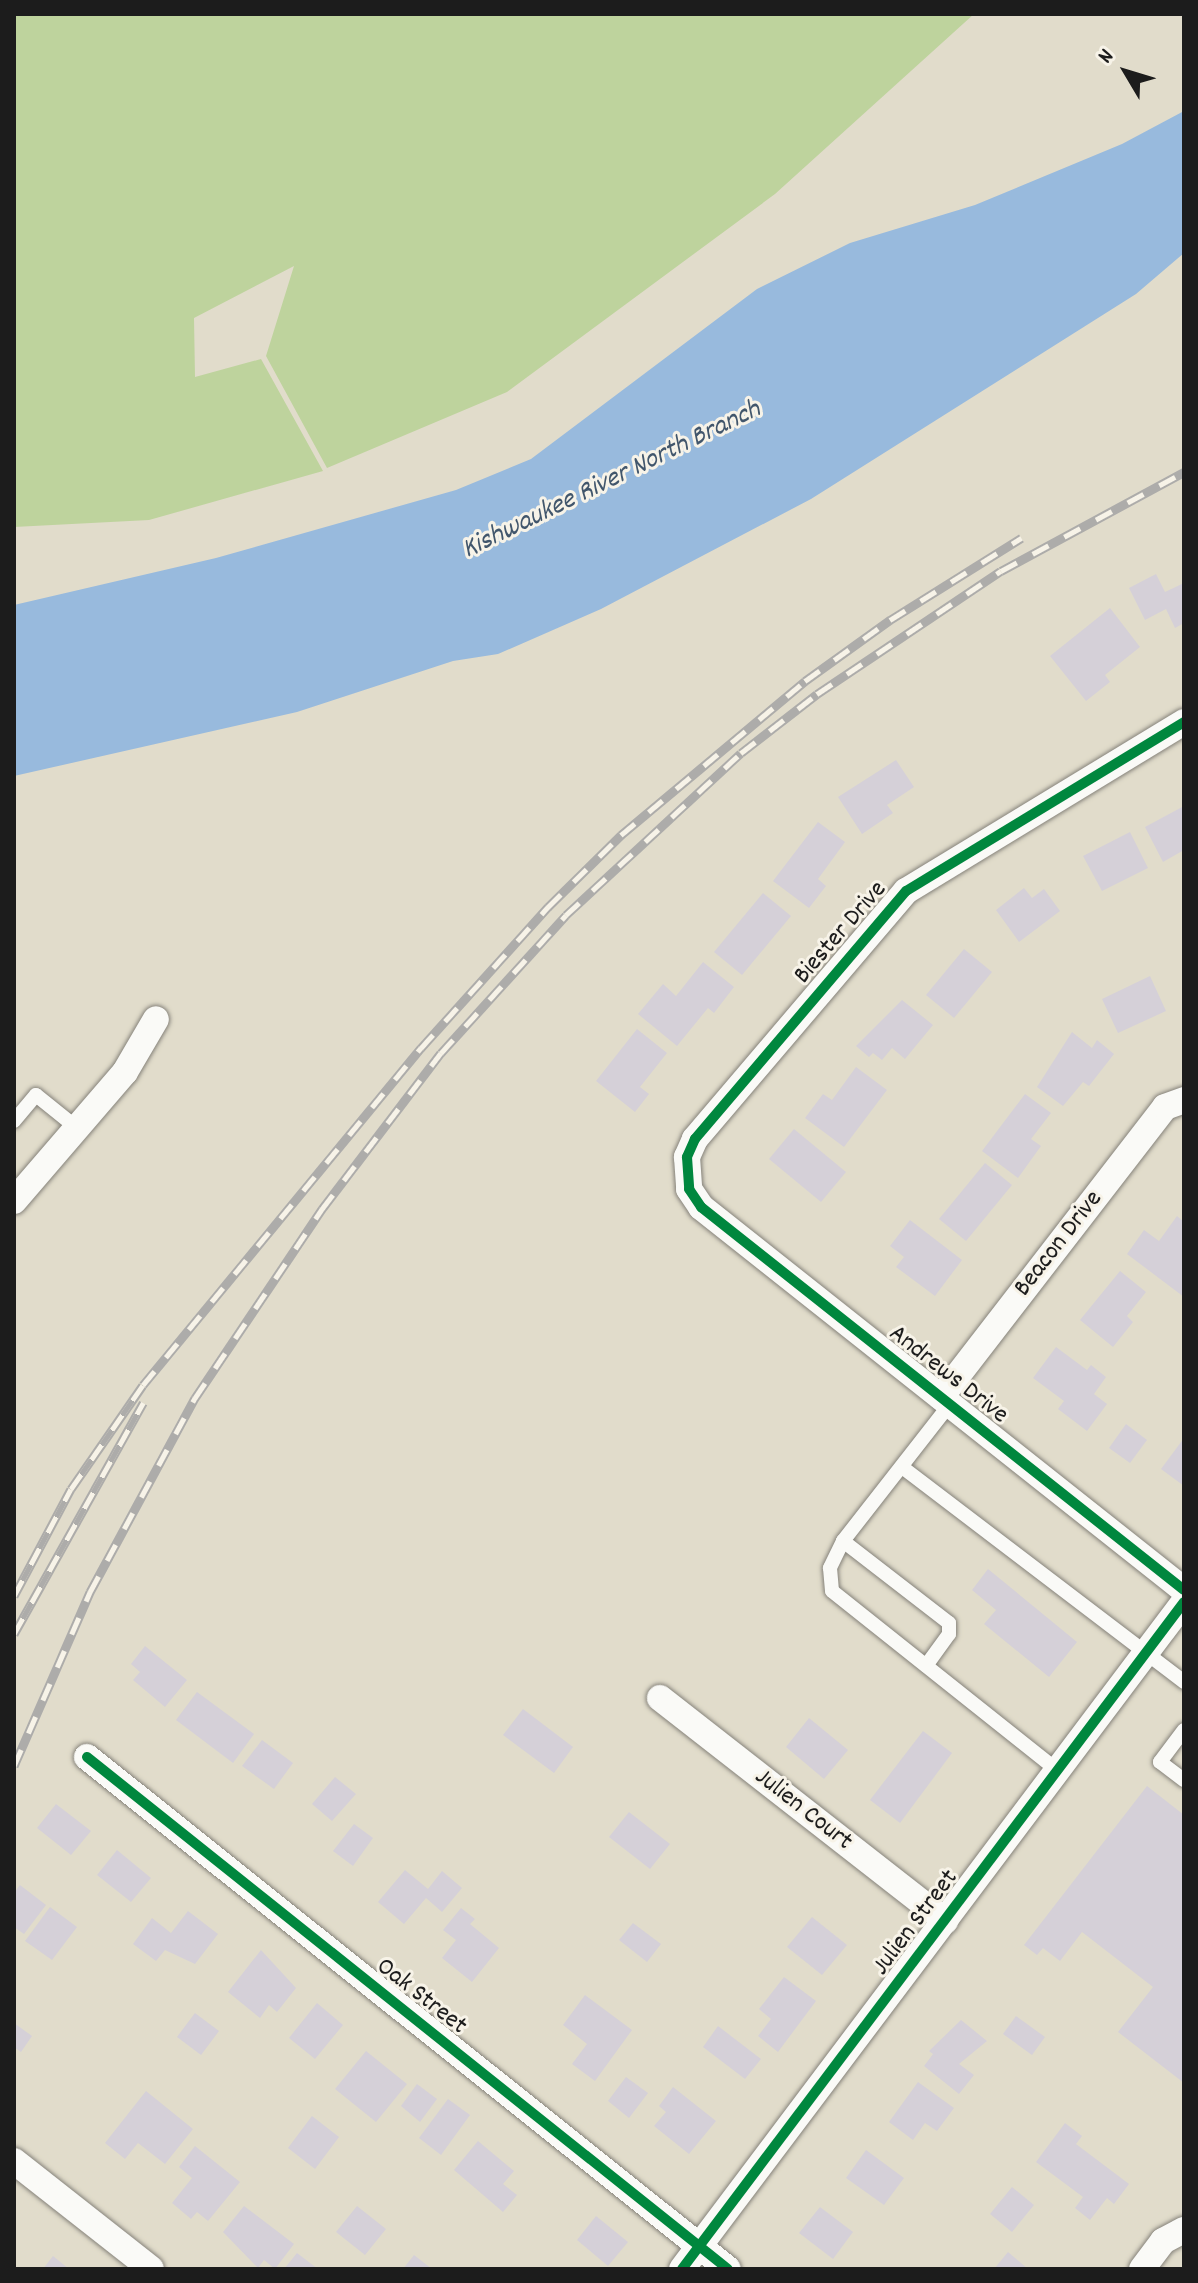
<!DOCTYPE html>
<html>
<head>
<meta charset="utf-8">
<style>
  body { margin:0 }
  #map { position:relative; width:1198px; height:2283px; overflow:hidden; background:#e1dccb; font-family:Dekko,sans-serif }
  div>[style] { position:absolute }
  [style*='--x'] { left:calc(var(--x)*1px); top:calc(var(--y)*1px); width:calc(var(--w)*1px); rotate:calc(var(--a)*1deg) }
  .green>* { inset:0; background:#bed39d }
  .water>* { inset:0; background:#98badd }
  .building>* { inset:0; background:#d5d0d8 }
  .roads { filter:drop-shadow(0 0 2px #85827a) drop-shadow(0 0 2px #85827a) }
  .lane>* { height:14px; margin:-7px; padding:0 7px; transform-origin:7px; border-radius:7px; background:#fafaf7 }
  .street>* { height:26px; margin:-13px; padding:0 13px; transform-origin:13px; border-radius:13px; background:#fafaf7 }
  .rail>* { height:9px; margin-top:-4.5px; transform-origin:0; background:repeating-linear-gradient(90deg,#f7f3e8 0 18px,#adacaa 0 36px); box-sizing:border-box; border-block:2px solid #adacaa }
  .cycleway>* { height:10px; margin:-5px; padding:0 5px; transform-origin:5px; border-radius:5px; background:#00873e }
  span { translate:-50% -50%; white-space:nowrap; text-align:center; line-height:1.15; -webkit-text-stroke:6px #f7f3e8; paint-order:stroke }
  .street-label { font-size:26px; color:#1c1c1c }
  .water-label { font-size:28px; color:#41566c; font-style:italic }
  .frame { position:absolute; inset:0; border:16px solid #1c1c1c; pointer-events:none }
  .north { position:absolute; left:1086px; top:32px; width:80px; height:80px; -webkit-text-stroke:6px #f7f3e8; paint-order:stroke; rotate:308deg; font-size:22px; font-weight:700; line-height:32px; text-align:center; color:#1c1c1c }
  .north::after { content:''; display:block; margin:auto; width:28px; height:36px; background:#1c1c1c; clip-path:polygon(50% 0,100% 100%,50% 72%,0 100%) }
</style>
</head>
<body>
<div id="map">
  <div class="green">
    <div style="clip-path:polygon(14px 14px,974px 14px,775px 194px,507px 392px,327px 468px,266px 356px,294px 266px,194px 318px,195px 377px,261px 359px,323px 471px,149px 520px,14px 527px)"></div>
  </div>
  <div class="water">
    <div style="clip-path:polygon(1184px 111px,1184px 253px,1136px 294px,811px 499px,601px 609px,498px 654px,453px 661px,297px 712px,14px 776px,14px 605px,216px 558px,456px 490px,531px 459px,757px 289px,850px 243px,975px 205px,1122px 144px)"></div>
  </div>
  <div class="building">
    <div style="clip-path:polygon(1156px 574px,1165px 592px,1184px 583px,1184px 623px,1175px 628px,1166px 609px,1145px 620px,1129px 588px)"></div>
    <div style="clip-path:polygon(1110px 608px,1140px 647px,1105px 675px,1110px 682px,1086px 701px,1050px 656px)"></div>
    <div style="clip-path:polygon(896px 760px,914px 787px,887px 805px,893px 813px,862px 834px,838px 797px)"></div>
    <div style="clip-path:polygon(1184px 806px,1184px 850px,1163px 862px,1145px 827px)"></div>
    <div style="clip-path:polygon(818px 822px,845px 842px,818px 879px,826px 886px,809px 908px,773px 881px)"></div>
    <div style="clip-path:polygon(1130px 832px,1148px 868px,1102px 891px,1083px 856px)"></div>
    <div style="clip-path:polygon(1024px 888px,1032px 898px,1044px 889px,1060px 911px,1019px 942px,996px 910px)"></div>
    <div style="clip-path:polygon(763px 893px,791px 916px,742px 975px,714px 952px)"></div>
    <div style="clip-path:polygon(964px 949px,992px 972px,954px 1018px,926px 995px)"></div>
    <div style="clip-path:polygon(703px 962px,734px 987px,714px 1013px,708px 1008px,677px 1046px,638px 1014px,663px 984px,676px 996px)"></div>
    <div style="clip-path:polygon(1150px 976px,1166px 1011px,1118px 1033px,1102px 999px)"></div>
    <div style="clip-path:polygon(902px 1000px,933px 1025px,905px 1059px,892px 1048px,882px 1060px,873px 1053px,869px 1057px,856px 1046px)"></div>
    <div style="clip-path:polygon(637px 1029px,667px 1053px,640px 1087px,649px 1094px,635px 1112px,596px 1081px)"></div>
    <div style="clip-path:polygon(1072px 1032px,1092px 1048px,1097px 1040px,1114px 1054px,1089px 1086px,1083px 1082px,1063px 1106px,1037px 1087px)"></div>
    <div style="clip-path:polygon(856px 1067px,887px 1090px,844px 1147px,805px 1118px,823px 1094px,832px 1100px)"></div>
    <div style="clip-path:polygon(1025px 1094px,1051px 1113px,1031px 1139px,1041px 1146px,1018px 1178px,982px 1151px)"></div>
    <div style="clip-path:polygon(794px 1129px,846px 1172px,821px 1202px,769px 1159px)"></div>
    <div style="clip-path:polygon(985px 1163px,1012px 1185px,966px 1241px,939px 1219px)"></div>
    <div style="clip-path:polygon(1177px 1216px,1184px 1222px,1184px 1297px,1127px 1254px,1144px 1230px,1159px 1241px)"></div>
    <div style="clip-path:polygon(910px 1220px,962px 1260px,935px 1296px,896px 1267px,904px 1257px,890px 1246px)"></div>
    <div style="clip-path:polygon(1120px 1271px,1146px 1292px,1127px 1316px,1133px 1322px,1113px 1347px,1080px 1320px)"></div>
    <div style="clip-path:polygon(1056px 1347px,1087px 1370px,1091px 1365px,1106px 1377px,1094px 1394px,1107px 1404px,1087px 1431px,1058px 1409px,1064px 1401px,1033px 1378px)"></div>
    <div style="clip-path:polygon(1126px 1424px,1147px 1440px,1130px 1463px,1109px 1448px)"></div>
    <div style="clip-path:polygon(1184px 1438px,1184px 1486px,1161px 1469px)"></div>
    <div style="clip-path:polygon(988px 1569px,1077px 1642px,1049px 1677px,984px 1624px,996px 1610px,972px 1590px)"></div>
    <div style="clip-path:polygon(145px 1646px,187px 1680px,165px 1707px,133px 1680px,140px 1672px,131px 1664px)"></div>
    <div style="clip-path:polygon(197px 1692px,254px 1734px,233px 1763px,176px 1720px)"></div>
    <div style="clip-path:polygon(523px 1709px,573px 1747px,554px 1773px,503px 1735px)"></div>
    <div style="clip-path:polygon(809px 1718px,848px 1750px,824px 1779px,786px 1747px)"></div>
    <div style="clip-path:polygon(923px 1731px,952px 1753px,900px 1823px,870px 1800px)"></div>
    <div style="clip-path:polygon(262px 1740px,293px 1763px,274px 1789px,242px 1766px)"></div>
    <div style="clip-path:polygon(335px 1777px,356px 1794px,332px 1821px,312px 1804px)"></div>
    <div style="clip-path:polygon(1147px 1786px,1184px 1815px,1184px 2083px,1118px 2032px,1153px 1987px,1082px 1932px,1060px 1961px,1043px 1948px,1037px 1955px,1024px 1945px)"></div>
    <div style="clip-path:polygon(56px 1804px,91px 1831px,71px 1855px,37px 1828px)"></div>
    <div style="clip-path:polygon(629px 1812px,670px 1844px,650px 1869px,609px 1837px)"></div>
    <div style="clip-path:polygon(354px 1824px,373px 1838px,353px 1866px,333px 1851px)"></div>
    <div style="clip-path:polygon(117px 1850px,151px 1878px,131px 1902px,97px 1875px)"></div>
    <div style="clip-path:polygon(405px 1870px,428px 1889px,442px 1871px,462px 1888px,442px 1912px,426px 1898px,404px 1924px,378px 1902px)"></div>
    <div style="clip-path:polygon(20px 1885px,46px 1905px,24px 1934px,14px 1927px,14px 1893px)"></div>
    <div style="clip-path:polygon(50px 1907px,77px 1927px,52px 1960px,25px 1941px)"></div>
    <div style="clip-path:polygon(461px 1908px,475px 1919px,470px 1924px,499px 1948px,472px 1982px,442px 1958px,456px 1940px,443px 1930px)"></div>
    <div style="clip-path:polygon(188px 1911px,218px 1934px,195px 1964px,165px 1950px,156px 1961px,133px 1944px,152px 1918px,171px 1933px)"></div>
    <div style="clip-path:polygon(812px 1917px,847px 1945px,822px 1975px,787px 1947px)"></div>
    <div style="clip-path:polygon(633px 1923px,661px 1944px,647px 1962px,619px 1940px)"></div>
    <div style="clip-path:polygon(261px 1950px,296px 1988px,277px 2012px,269px 2005px,260px 2018px,228px 1992px)"></div>
    <div style="clip-path:polygon(784px 1977px,816px 2001px,778px 2052px,758px 2036px,771px 2019px,759px 2009px)"></div>
    <div style="clip-path:polygon(585px 1995px,632px 2030px,595px 2081px,572px 2064px,587px 2044px,563px 2025px)"></div>
    <div style="clip-path:polygon(317px 2003px,343px 2025px,315px 2059px,289px 2038px)"></div>
    <div style="clip-path:polygon(195px 2013px,219px 2031px,201px 2055px,177px 2037px)"></div>
    <div style="clip-path:polygon(1016px 2016px,1045px 2037px,1032px 2055px,1003px 2034px)"></div>
    <div style="clip-path:polygon(961px 2020px,987px 2041px,959px 2064px,974px 2075px,959px 2094px,924px 2066px,933px 2054px,929px 2051px)"></div>
    <div style="clip-path:polygon(14px 2023px,32px 2036px,21px 2052px,14px 2047px)"></div>
    <div style="clip-path:polygon(718px 2026px,761px 2059px,745px 2079px,703px 2047px)"></div>
    <div style="clip-path:polygon(366px 2051px,407px 2084px,376px 2122px,335px 2089px)"></div>
    <div style="clip-path:polygon(626px 2077px,648px 2093px,629px 2118px,608px 2101px)"></div>
    <div style="clip-path:polygon(918px 2082px,954px 2108px,937px 2131px,925px 2123px,913px 2140px,889px 2122px)"></div>
    <div style="clip-path:polygon(417px 2084px,437px 2099px,420px 2122px,401px 2106px)"></div>
    <div style="clip-path:polygon(673px 2087px,716px 2121px,689px 2154px,654px 2126px,666px 2112px,659px 2106px)"></div>
    <div style="clip-path:polygon(146px 2091px,193px 2129px,165px 2164px,138px 2143px,125px 2159px,105px 2143px)"></div>
    <div style="clip-path:polygon(448px 2099px,470px 2115px,441px 2155px,419px 2138px)"></div>
    <div style="clip-path:polygon(312px 2116px,339px 2137px,315px 2169px,288px 2148px)"></div>
    <div style="clip-path:polygon(1065px 2123px,1082px 2136px,1076px 2144px,1129px 2184px,1114px 2204px,1107px 2198px,1090px 2220px,1075px 2208px,1083px 2197px,1036px 2162px)"></div>
    <div style="clip-path:polygon(478px 2141px,514px 2171px,503px 2184px,517px 2195px,503px 2212px,454px 2170px)"></div>
    <div style="clip-path:polygon(195px 2146px,240px 2182px,208px 2221px,197px 2212px,191px 2219px,172px 2203px,192px 2178px,179px 2167px)"></div>
    <div style="clip-path:polygon(866px 2150px,904px 2178px,884px 2205px,846px 2178px)"></div>
    <div style="clip-path:polygon(1012px 2187px,1034px 2205px,1012px 2232px,990px 2214px)"></div>
    <div style="clip-path:polygon(244px 2206px,294px 2244px,275px 2269px,264px 2260px,258px 2268px,223px 2232px)"></div>
    <div style="clip-path:polygon(357px 2206px,386px 2229px,365px 2255px,336px 2232px)"></div>
    <div style="clip-path:polygon(820px 2207px,853px 2232px,833px 2259px,799px 2233px)"></div>
    <div style="clip-path:polygon(596px 2216px,628px 2242px,608px 2266px,577px 2240px)"></div>
    <div style="clip-path:polygon(1008px 2252px,1028px 2269px,994px 2269px)"></div>
    <div style="clip-path:polygon(297px 2253px,318px 2269px,284px 2269px)"></div>
    <div style="clip-path:polygon(414px 2255px,432px 2269px,403px 2269px)"></div>
    <div style="clip-path:polygon(53px 2256px,69px 2269px,43px 2269px)"></div>
  </div>
  <div class="roads">
    <div class="lane">
      <div style="--x:14;--y:1121;--w:34;--a:-50"></div>
      <div style="--x:36;--y:1095;--w:53;--a:38.8"></div>
      <div style="--x:950;--y:1404;--w:174;--a:128"></div>
      <div style="--x:843;--y:1541;--w:30;--a:116"></div>
      <div style="--x:830;--y:1568;--w:23;--a:85"></div>
      <div style="--x:832;--y:1591;--w:289;--a:38.5"></div>
      <div style="--x:902;--y:1467;--w:355;--a:37.3"></div>
      <div style="--x:843;--y:1541;--w:134;--a:37.7"></div>
      <div style="--x:949;--y:1623;--w:11;--a:90"></div>
      <div style="--x:949;--y:1634;--w:39;--a:126"></div>
      <div style="--x:1184;--y:1730;--w:40;--a:127"></div>
      <div style="--x:1160;--y:1762;--w:30;--a:37"></div>
    </div>
    <div class="street">
      <div style="--x:1184;--y:722;--w:325;--a:148.7"></div>
      <div style="--x:906;--y:891;--w:326;--a:130.4"></div>
      <div style="--x:695;--y:1139;--w:20;--a:114"></div>
      <div style="--x:687;--y:1157;--w:32;--a:86"></div>
      <div style="--x:689;--y:1189;--w:22;--a:56"></div>
      <div style="--x:701;--y:1207;--w:616;--a:38.41"></div>
      <div style="--x:14;--y:1201;--w:170;--a:-49.3"></div>
      <div style="--x:125;--y:1072;--w:61;--a:-59.7"></div>
      <div style="--x:941;--y:1397;--w:366;--a:-52.3"></div>
      <div style="--x:1165;--y:1107;--w:20;--a:-20"></div>
      <div style="--x:660;--y:1698;--w:362;--a:38"></div>
      <div style="--x:87;--y:1757;--w:820;--a:38.62"></div>
      <div style="--x:14;--y:2161;--w:174;--a:38.2"></div>
      <div style="--x:682;--y:2269;--w:835;--a:-53.03"></div>
      <div style="--x:1142;--y:2269;--w:35;--a:-53"></div>
      <div style="--x:1163;--y:2241;--w:24;--a:-28"></div>
    </div>
  </div>
  <div class="rail">
    <div style="--x:14;--y:1596;--w:121;--a:-62"></div>
    <div style="--x:71;--y:1489;--w:126;--a:-55.3"></div>
    <div style="--x:143;--y:1385;--w:437;--a:-50.5"></div>
    <div style="--x:421;--y:1048;--w:190;--a:-48"></div>
    <div style="--x:548;--y:907;--w:103;--a:-44.6"></div>
    <div style="--x:621;--y:835;--w:240;--a:-39.9"></div>
    <div style="--x:805;--y:681;--w:105;--a:-35.7"></div>
    <div style="--x:890;--y:620;--w:155;--a:-32"></div>
    <div style="--x:14;--y:1634;--w:265;--a:-60.8"></div>
    <div style="--x:14;--y:1766;--w:190;--a:-66.4"></div>
    <div style="--x:90;--y:1592;--w:221;--a:-61.6"></div>
    <div style="--x:195;--y:1398;--w:228;--a:-56.1"></div>
    <div style="--x:322;--y:1209;--w:196;--a:-52.7"></div>
    <div style="--x:441;--y:1053;--w:186;--a:-47.8"></div>
    <div style="--x:566;--y:915;--w:238;--a:-42.8"></div>
    <div style="--x:741;--y:753;--w:96;--a:-37.8"></div>
    <div style="--x:817;--y:694;--w:221;--a:-33.8"></div>
    <div style="--x:1001;--y:571;--w:208;--a:-28.4"></div>
  </div>
  <div class="cycleway">
    <div style="--x:1184;--y:722;--w:325;--a:148.7"></div>
    <div style="--x:906;--y:891;--w:326;--a:130.4"></div>
    <div style="--x:695;--y:1139;--w:20;--a:114"></div>
    <div style="--x:687;--y:1157;--w:32;--a:86"></div>
    <div style="--x:689;--y:1189;--w:22;--a:56"></div>
    <div style="--x:701;--y:1207;--w:616;--a:38.41"></div>
    <div style="--x:87;--y:1757;--w:820;--a:38.62"></div>
    <div style="--x:682;--y:2269;--w:835;--a:-53.03"></div>
  </div>
  <div class="street-label">
    <span style="left:841px;top:933px;rotate:-49deg">Biester Drive</span>
    <span style="left:1059px;top:1244px;rotate:-52deg">Beacon Drive</span>
    <span style="left:948px;top:1375px;rotate:38deg">Andrews Drive</span>
    <span style="left:803px;top:1810px;rotate:38deg">Julien Court</span>
    <span style="left:916px;top:1923px;rotate:-53deg">Julien Street</span>
    <span style="left:421px;top:1997px;rotate:38deg">Oak Street</span>
  </div>
  <div class="water-label">
    <span style="left:612px;top:481px;rotate:-26deg">Kishwaukee River North Branch</span>
  </div>
  <div class="frame"></div>
  <div class="north">N</div>
</div>
</body>
</html>
